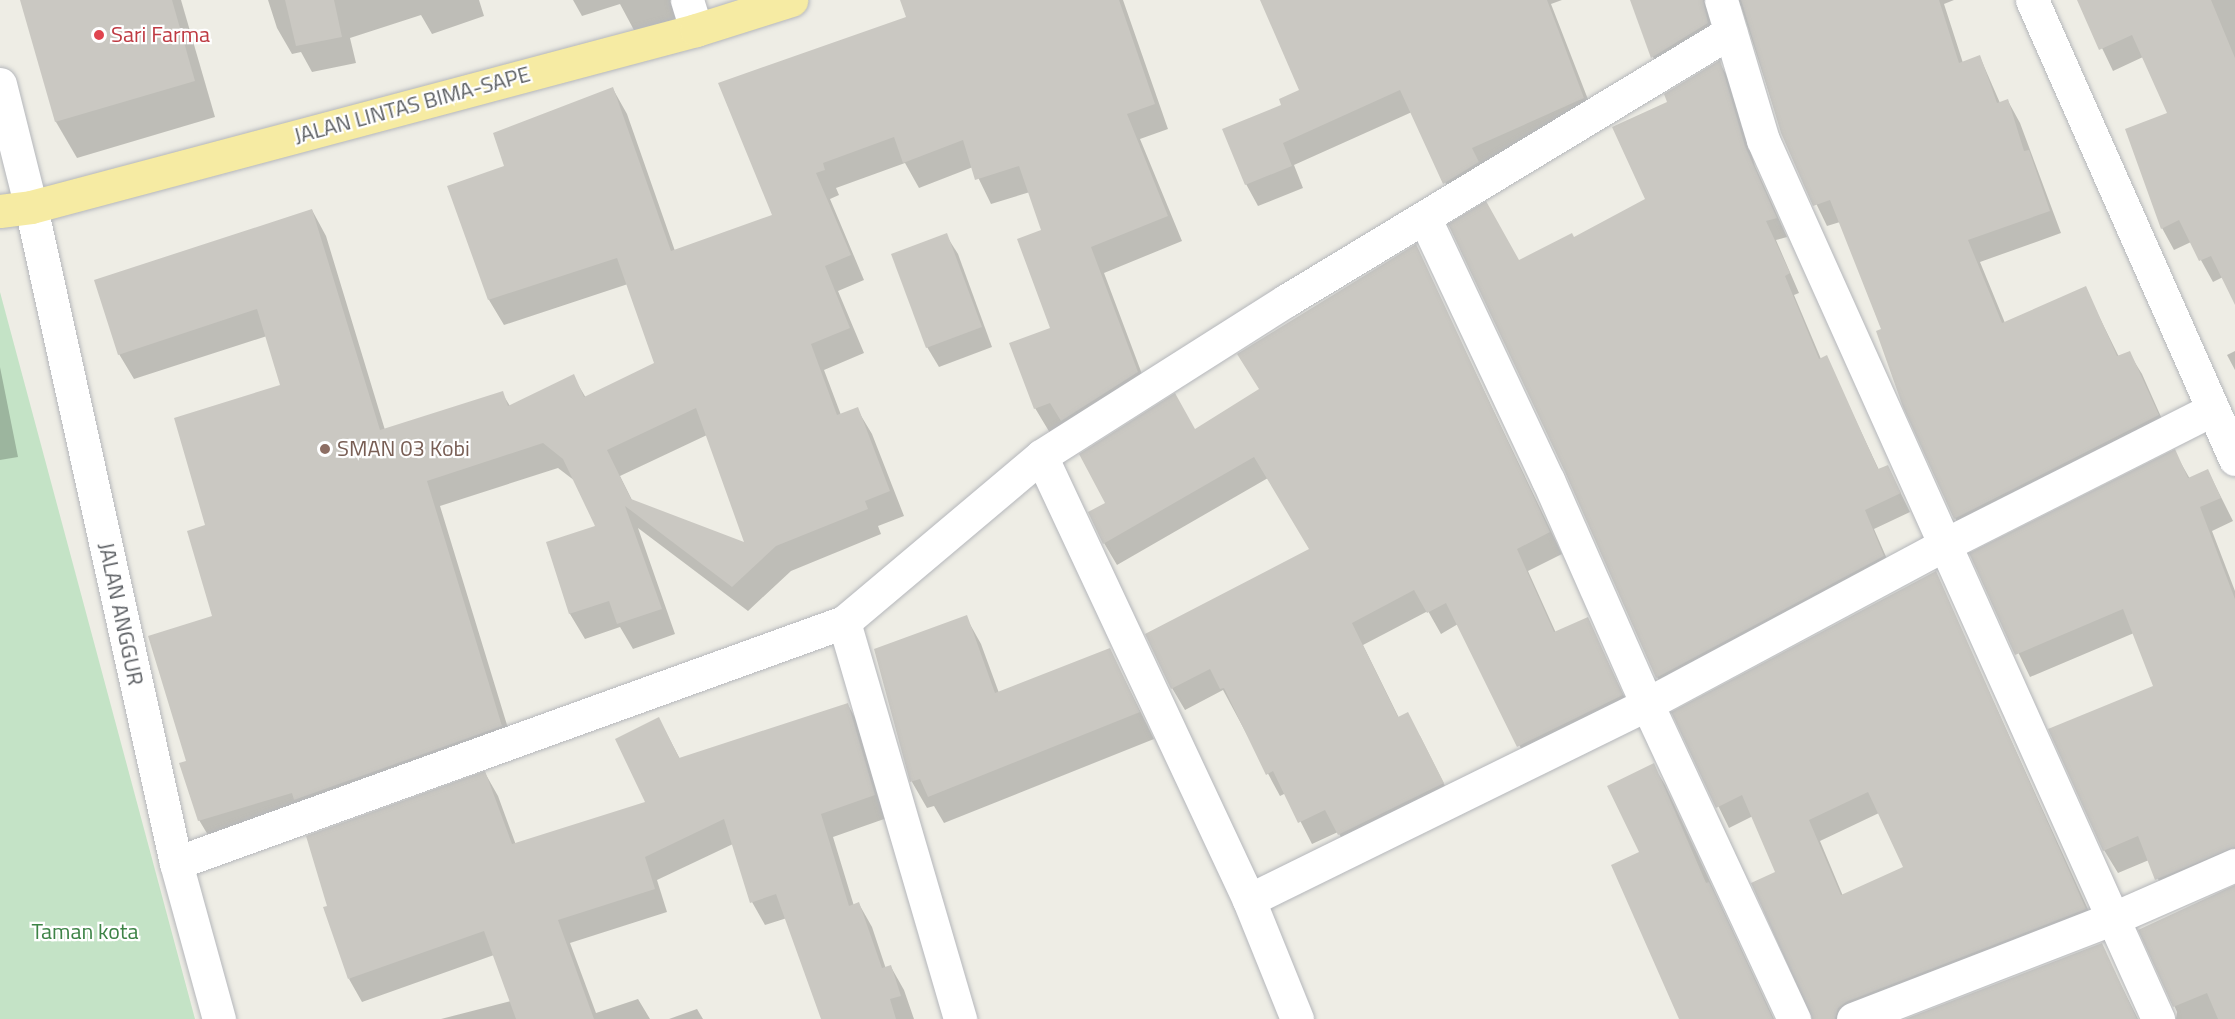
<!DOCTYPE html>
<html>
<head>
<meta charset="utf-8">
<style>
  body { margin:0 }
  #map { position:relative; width:2235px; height:1019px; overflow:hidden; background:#eeede5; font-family:"Titillium Web",sans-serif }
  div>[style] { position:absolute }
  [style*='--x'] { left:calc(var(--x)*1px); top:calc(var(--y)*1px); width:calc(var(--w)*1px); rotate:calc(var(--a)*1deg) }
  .green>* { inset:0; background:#c4e3c6 }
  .shadow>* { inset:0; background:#0003 }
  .building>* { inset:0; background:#cac8c2 }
  .roads { filter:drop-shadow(0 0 2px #b5b7bb) drop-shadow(0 0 2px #b5b7bb) }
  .minor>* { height:33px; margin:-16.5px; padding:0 16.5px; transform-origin:16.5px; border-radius:16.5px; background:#fff }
  .tertiary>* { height:33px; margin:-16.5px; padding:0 16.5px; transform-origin:16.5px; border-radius:16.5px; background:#fff }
  .secondary>* { height:33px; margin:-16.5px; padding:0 16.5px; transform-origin:16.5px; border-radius:16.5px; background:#fff }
  .trunk>* { height:33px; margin:-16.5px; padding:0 16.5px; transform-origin:16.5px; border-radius:16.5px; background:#f6eba3 }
  .dots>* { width:16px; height:16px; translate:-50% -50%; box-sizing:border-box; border:3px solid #fff; border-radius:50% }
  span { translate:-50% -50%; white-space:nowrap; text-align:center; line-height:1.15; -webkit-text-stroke:4.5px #fff; paint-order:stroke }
  .health-label { font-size:22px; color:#be3a42 }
  .left { translate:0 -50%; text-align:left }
  .street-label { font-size:22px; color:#5d6064 }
  .education-label { font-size:22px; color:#785e54 }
  .park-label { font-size:22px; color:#3d8346 }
</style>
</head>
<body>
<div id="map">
  <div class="green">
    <div style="clip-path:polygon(0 292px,195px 1019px,0 1019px)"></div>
  </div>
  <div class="shadow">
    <div style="clip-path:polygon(21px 0,181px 0,215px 117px,77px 158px,56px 122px)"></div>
    <div style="clip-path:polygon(268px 0,479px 0,484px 16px,432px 34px,421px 15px,350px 38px,356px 63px,312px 72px,301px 52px,292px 54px,277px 28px)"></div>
    <div style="clip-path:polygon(573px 0,677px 0,682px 18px,635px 32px,620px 4px,582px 16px)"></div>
    <div style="clip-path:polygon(evenodd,902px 0,1123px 0,1168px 129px,1140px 139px,1182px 241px,1104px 273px,1151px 398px,1050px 433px,1035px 408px,1052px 328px,1043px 231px,1030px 192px,991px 204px,973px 167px,919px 188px,905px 163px,836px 188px,839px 195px,830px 199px,864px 280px,838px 291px,864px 353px,824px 370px,841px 415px,857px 409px,872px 434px,904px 516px,878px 526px,881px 534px,791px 571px,748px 611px,638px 528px,675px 634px,633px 649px,620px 627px,585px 639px,570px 614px,547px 543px,597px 527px,575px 481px,558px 468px,440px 506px,515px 751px,214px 845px,199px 820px,188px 762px,214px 617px,207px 526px,282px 386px,267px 336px,134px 379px,119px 354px,312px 210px,326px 236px,385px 430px,502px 393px,510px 406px,573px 376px,586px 398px,656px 364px,628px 284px,504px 325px,489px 300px,506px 166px,613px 89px,627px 114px,675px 251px,774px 215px,908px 18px,902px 0,707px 435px,746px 545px,633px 502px,620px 476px,707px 435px)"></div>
    <div style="clip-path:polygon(1261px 0,1562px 0,1551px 4px,1596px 120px,1456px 205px,1412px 112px,1294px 165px,1303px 188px,1258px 206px,1246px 184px,1283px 105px,1301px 91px)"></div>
    <div style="clip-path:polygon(1632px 0,1954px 0,1944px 4px,1963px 63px,1980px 57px,2000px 103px,2008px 101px,2020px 123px,2061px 233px,1980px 262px,2005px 323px,2085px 288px,2119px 357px,2129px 353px,2142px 374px,2170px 437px,1968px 540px,1955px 518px,1840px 222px,1827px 226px,1782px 133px,1741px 6px,1729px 3px,1720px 45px,1665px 78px,1653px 57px)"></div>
    <div style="clip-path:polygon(2079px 0,2235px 0,2235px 301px,2223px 277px,2213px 282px,2191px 242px,2174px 250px,2162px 228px,2169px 114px,2143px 57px,2113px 71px)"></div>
    <div style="clip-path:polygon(1719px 62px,1730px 81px,1755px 166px,1787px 237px,1776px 240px,1799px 293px,1794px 295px,1821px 359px,1826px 357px,1879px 470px,1888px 467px,1910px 512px,1874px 529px,1894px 575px,1668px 696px,1657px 677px,1519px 262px,1574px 239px,1647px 199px,1669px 103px)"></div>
    <div style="clip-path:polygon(946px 235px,958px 254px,992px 347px,939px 367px,927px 347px)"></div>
    <div style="clip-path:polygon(1415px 246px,1562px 554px,1528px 571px,1556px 633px,1587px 619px,1634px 717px,1531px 768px,1458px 624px,1441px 634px,1428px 611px,1363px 645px,1399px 718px,1420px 736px,1455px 806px,1352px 856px,1338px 832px,1312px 844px,1286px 793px,1280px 796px,1223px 690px,1185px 710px,1172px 688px,1311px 550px,1268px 478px,1117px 565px,1104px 543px,1108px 504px,1195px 430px,1260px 390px)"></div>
    <div style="clip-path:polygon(2235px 351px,2235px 370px,2227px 355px)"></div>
    <div style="clip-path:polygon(0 367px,18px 457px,0 460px)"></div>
    <div style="clip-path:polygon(2174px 451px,2190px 479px,2208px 471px,2233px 521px,2212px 531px,2235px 591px,2235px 873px,2169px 902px,2149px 860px,2118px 873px,2104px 850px,2155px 687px,2134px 633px,2030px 677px,1971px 554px)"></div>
    <div style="clip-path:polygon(evenodd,1935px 573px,2097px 929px,1865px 1019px,1814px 1019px,1777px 873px,1753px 816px,1729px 828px,1673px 713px,1935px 573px,1879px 813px,1905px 868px,1843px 896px,1820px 841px,1879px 813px)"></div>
    <div style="clip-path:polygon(966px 617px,981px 644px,999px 693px,1110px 650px,1154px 739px,944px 823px,934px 806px,927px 808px,912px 782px,875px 650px)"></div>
    <div style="clip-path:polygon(848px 705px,861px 728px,887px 818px,833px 837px,854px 906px,859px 904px,872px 927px,886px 969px,891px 967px,904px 990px,914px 1019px,822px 1019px,787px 918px,765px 925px,752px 902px,733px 844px,657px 880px,667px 912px,570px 943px,596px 1013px,638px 999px,650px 1019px,441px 1019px,511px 1001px,494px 955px,362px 1002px,349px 979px,485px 773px,498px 796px,516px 845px,647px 803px,659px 719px,680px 759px)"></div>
    <div style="clip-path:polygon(1653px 765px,1665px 785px,1774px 1019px,1680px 1019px,1641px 853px)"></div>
    <div style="clip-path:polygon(2140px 930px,2235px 997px,2235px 1019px,2176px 1019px,2177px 1012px)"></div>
    <div style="clip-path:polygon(2101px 945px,2138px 1019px,1909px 1019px)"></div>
    <div style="clip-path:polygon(697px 1009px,703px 1019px,669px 1019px)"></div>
  </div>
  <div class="building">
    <div style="clip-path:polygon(20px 0,172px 0,195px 81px,55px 122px)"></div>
    <div style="clip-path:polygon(285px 0,334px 0,342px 37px,296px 46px)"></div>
    <div style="clip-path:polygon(evenodd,900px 0,1119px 0,1155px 104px,1127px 114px,1168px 216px,1091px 247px,1138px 372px,1061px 421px,1050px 403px,1034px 409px,1009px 343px,1050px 328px,1017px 239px,1041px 230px,1019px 166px,975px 180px,963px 140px,903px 163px,894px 137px,823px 163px,825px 170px,816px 173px,851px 255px,825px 266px,850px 328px,811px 344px,837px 415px,858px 407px,890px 491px,865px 501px,868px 509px,776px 546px,732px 587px,625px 506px,662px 609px,617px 624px,609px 601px,569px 614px,546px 542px,595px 526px,563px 459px,543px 443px,427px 481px,502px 726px,294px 800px,292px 793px,198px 821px,179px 763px,186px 761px,148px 636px,212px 616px,187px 531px,205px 525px,174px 418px,280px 385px,257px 309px,118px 355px,94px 280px,312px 209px,380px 430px,503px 391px,508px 406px,574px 374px,584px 397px,654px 363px,617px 258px,488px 300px,447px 186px,504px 166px,493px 133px,613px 87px,671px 251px,772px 215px,718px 83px,906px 17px,900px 0,696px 408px,744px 542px,631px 499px,607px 450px,696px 408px)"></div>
    <div style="clip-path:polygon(1260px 0,1547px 0,1584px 98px,1472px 148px,1479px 162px,1443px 184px,1400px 90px,1283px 143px,1292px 166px,1245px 185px,1222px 129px,1281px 105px,1279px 99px,1299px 90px)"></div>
    <div style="clip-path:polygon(1630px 0,1703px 0,1708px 23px,1651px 58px)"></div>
    <div style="clip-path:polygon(1741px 0,1939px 0,1959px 63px,1980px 55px,1997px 103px,2008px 99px,2024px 151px,2029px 150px,2050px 211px,1968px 240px,2002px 323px,2086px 286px,2117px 356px,2130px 351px,2159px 415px,1954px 519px,1903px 407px,1876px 331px,1881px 329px,1830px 200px,1813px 206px,1781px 133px)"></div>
    <div style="clip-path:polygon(2077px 0,2211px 0,2235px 58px,2235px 305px,2211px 256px,2199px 261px,2179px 220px,2161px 229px,2125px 129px,2167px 113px,2132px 35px,2099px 50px)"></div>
    <div style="clip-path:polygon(1720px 60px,1745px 146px,1777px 218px,1766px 221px,1790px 273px,1785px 276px,1819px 359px,1827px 355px,1878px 469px,1888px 465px,1901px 493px,1865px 510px,1884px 556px,1656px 678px,1565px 472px,1448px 224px,1486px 201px,1519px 260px,1572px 233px,1574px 237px,1645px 199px,1612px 127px,1667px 102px,1664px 94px)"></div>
    <div style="clip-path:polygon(947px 233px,982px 327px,926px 348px,891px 254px)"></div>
    <div style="clip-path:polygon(1416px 244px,1550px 532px,1517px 549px,1554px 632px,1588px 617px,1623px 695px,1517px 747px,1446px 603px,1427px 613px,1414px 590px,1352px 623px,1398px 717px,1408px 712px,1444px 783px,1338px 835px,1325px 810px,1298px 823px,1273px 771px,1266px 775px,1224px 688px,1220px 689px,1210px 669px,1171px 689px,1145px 634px,1309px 549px,1254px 457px,1103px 544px,1088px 512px,1105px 503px,1079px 454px,1175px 393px,1195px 429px,1259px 389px,1237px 354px)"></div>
    <div style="clip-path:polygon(2175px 449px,2188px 478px,2208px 469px,2221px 498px,2200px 507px,2235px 599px,2235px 847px,2155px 880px,2138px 836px,2103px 851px,2048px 729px,2153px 686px,2123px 609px,2015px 655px,1969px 553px)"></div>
    <div style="clip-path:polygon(evenodd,1936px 571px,2086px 909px,1846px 1002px,1838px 1008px,1835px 1019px,1812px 1019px,1751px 883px,1775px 872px,1742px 795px,1716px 808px,1671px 712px,1936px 571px,1868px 792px,1903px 867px,1841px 895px,1809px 820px,1868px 792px)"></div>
    <div style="clip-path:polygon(967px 615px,995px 693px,1110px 648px,1140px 712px,928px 797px,920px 779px,910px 782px,874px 649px)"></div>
    <div style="clip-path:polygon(848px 703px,875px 795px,821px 814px,849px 906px,859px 902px,882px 968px,891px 965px,901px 996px,890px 999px,896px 1019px,821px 1019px,776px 894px,750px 903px,724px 819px,645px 857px,655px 889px,558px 920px,594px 1019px,516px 1019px,484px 931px,348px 979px,323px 907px,327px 906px,306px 836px,485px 771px,512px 844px,645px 802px,615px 739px,659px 717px,679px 758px)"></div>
    <div style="clip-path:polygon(1654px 763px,1706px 883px,1709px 882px,1717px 898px,1773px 1019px,1679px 1019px,1611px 865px,1639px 852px,1607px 786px)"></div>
    <div style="clip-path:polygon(2235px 885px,2235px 1019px,2218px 1019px,2207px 993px,2173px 1007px,2138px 930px)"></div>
    <div style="clip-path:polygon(2102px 943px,2137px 1019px,1905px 1019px)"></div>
  </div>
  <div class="roads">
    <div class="minor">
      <div style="--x:687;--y:0;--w:31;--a:73"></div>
      <div style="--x:1721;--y:0;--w:146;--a:73.3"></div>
      <div style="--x:1763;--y:140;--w:964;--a:65.8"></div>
      <div style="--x:1425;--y:219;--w:289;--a:64.8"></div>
      <div style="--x:1548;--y:480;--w:245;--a:66.2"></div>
      <div style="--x:1647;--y:704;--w:348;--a:65"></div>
      <div style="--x:844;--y:622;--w:414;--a:73.7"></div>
      <div style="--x:176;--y:863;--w:710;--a:-19.84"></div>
      <div style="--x:844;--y:622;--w:258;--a:-40.1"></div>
      <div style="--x:1249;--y:900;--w:444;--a:-26.2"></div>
      <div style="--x:1647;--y:704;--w:337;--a:-28.2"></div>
      <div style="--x:1944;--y:545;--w:299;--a:-26.8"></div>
      <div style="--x:1297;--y:1019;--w:128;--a:-112"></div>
      <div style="--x:1249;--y:900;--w:490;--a:-115.1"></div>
      <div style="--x:1041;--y:456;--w:291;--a:-32.4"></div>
      <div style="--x:1287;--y:300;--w:518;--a:-31.17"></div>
      <div style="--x:1853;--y:1019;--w:280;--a:-21.2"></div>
      <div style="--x:2114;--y:918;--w:132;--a:-23.7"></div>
    </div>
    <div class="tertiary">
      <div style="--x:2032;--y:0;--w:502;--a:66.14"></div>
      <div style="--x:31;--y:207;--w:672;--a:77.54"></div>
      <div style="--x:176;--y:863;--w:162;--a:74.6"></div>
    </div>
    <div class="secondary">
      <div style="--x:0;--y:84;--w:127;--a:75.9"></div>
    </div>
    <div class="trunk">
      <div style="--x:0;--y:211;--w:31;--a:-7"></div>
      <div style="--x:31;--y:207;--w:688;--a:-14.9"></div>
      <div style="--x:696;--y:30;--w:100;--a:-17.5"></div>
    </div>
  </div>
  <div class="dots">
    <div style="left:99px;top:35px;background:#e0444e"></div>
    <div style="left:325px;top:449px;background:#8d6e63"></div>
  </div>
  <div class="health-label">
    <span class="left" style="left:111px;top:35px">Sari Farma</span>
  </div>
  <div class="street-label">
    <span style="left:412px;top:105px;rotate:-15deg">JALAN LINTAS BIMA-SAPE</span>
    <span style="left:121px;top:614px;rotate:78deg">JALAN ANGGUR</span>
  </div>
  <div class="education-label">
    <span class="left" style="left:337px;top:449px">SMAN 03 Kobi</span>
  </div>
  <div class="park-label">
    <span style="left:85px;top:932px">Taman kota</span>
  </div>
</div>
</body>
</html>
